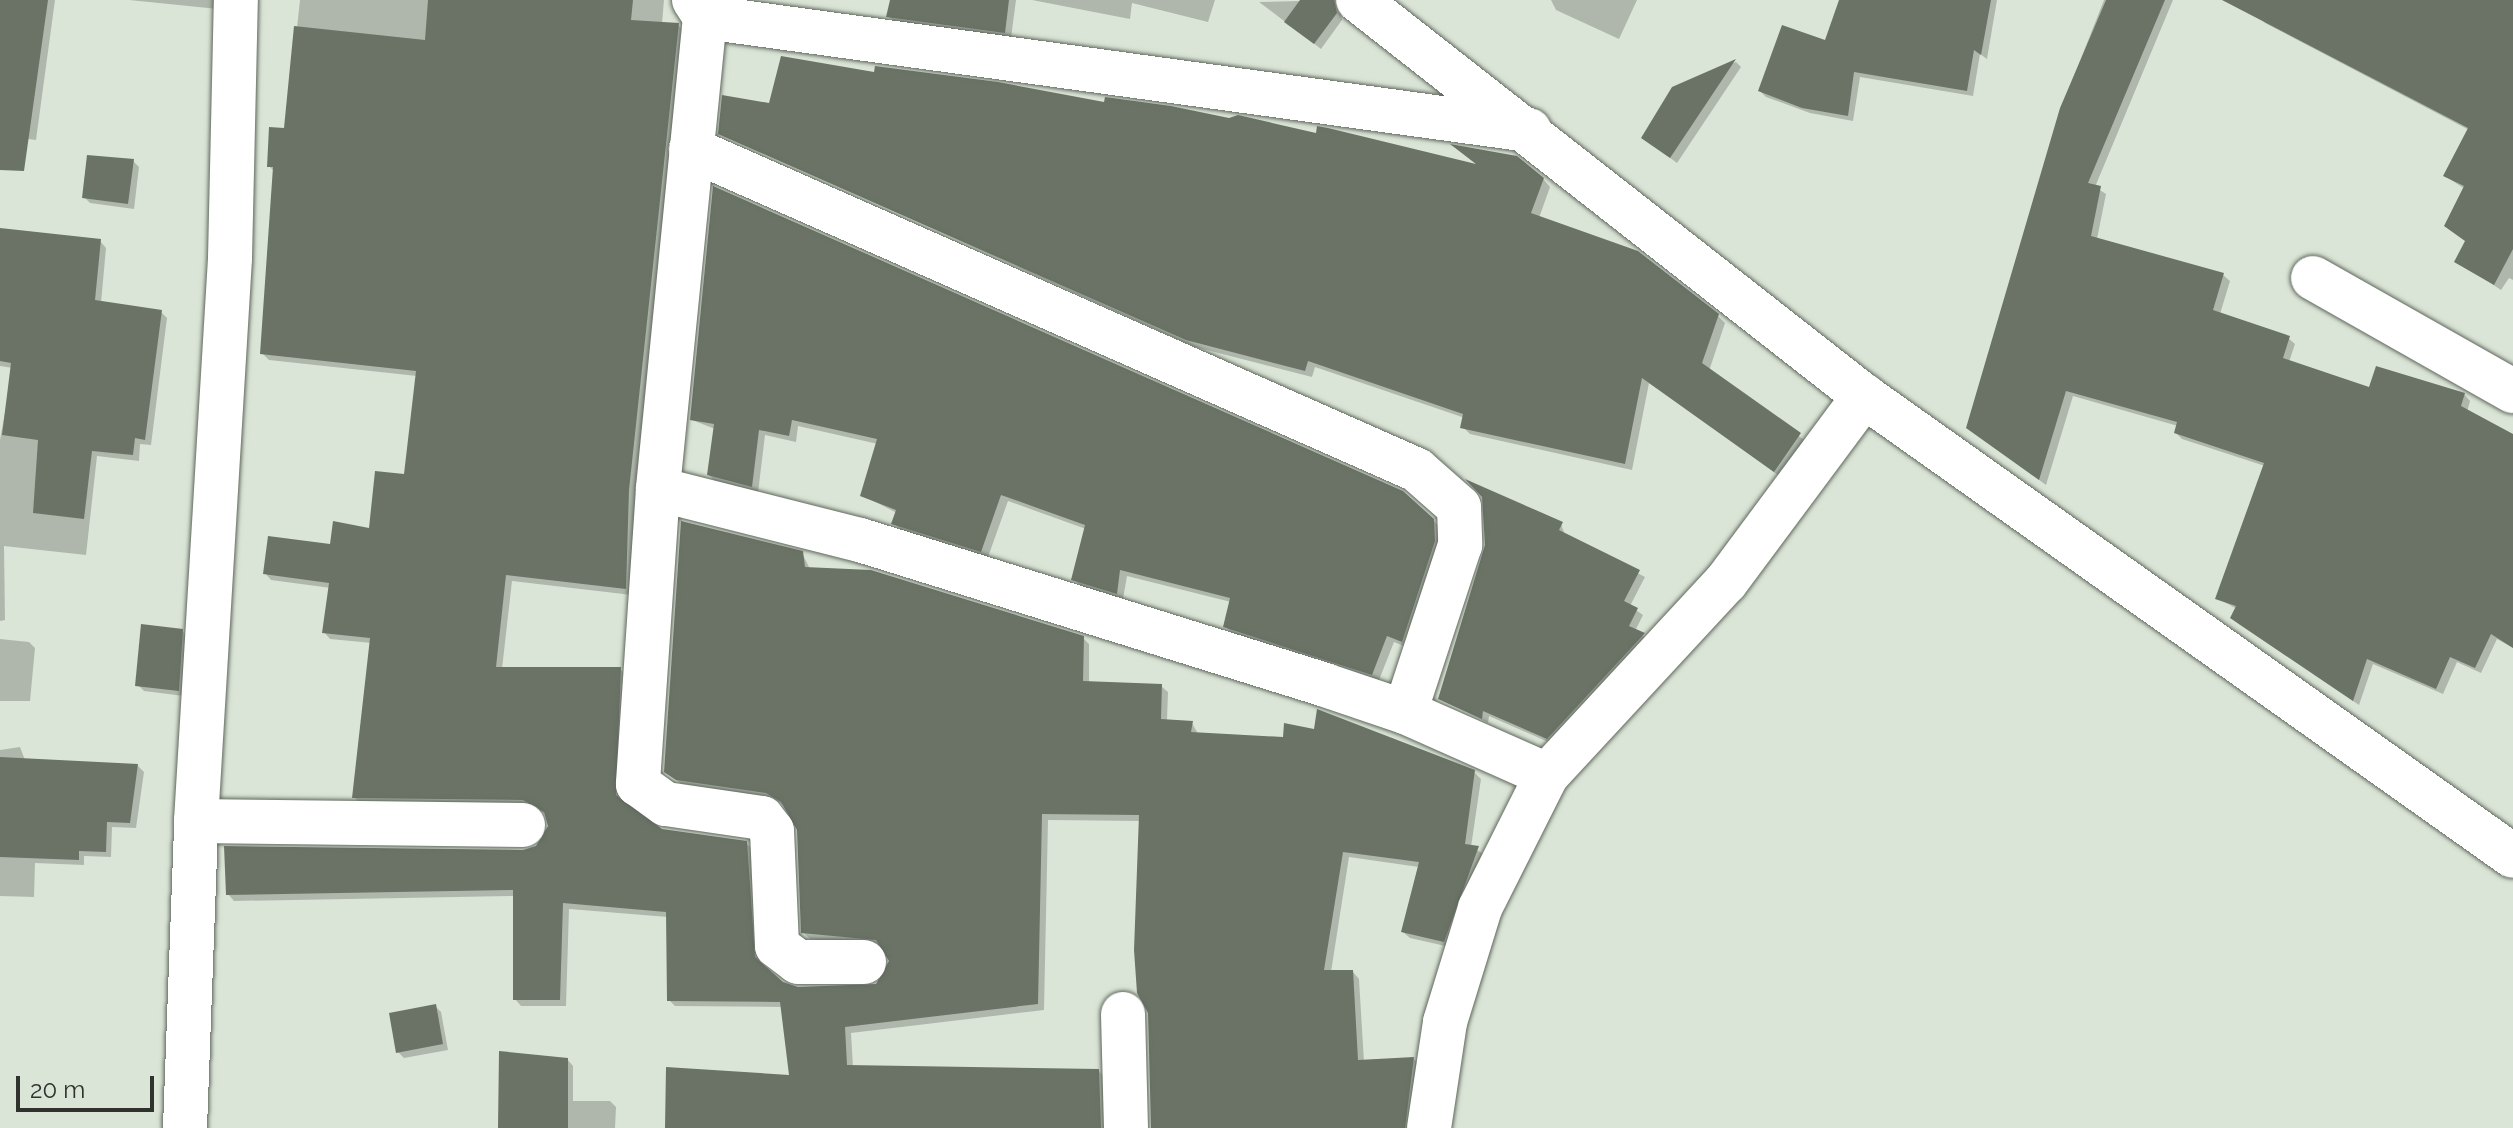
<!DOCTYPE html>
<html>
<head>
<meta charset="utf-8">
<style>
  body { margin:0 }
  #map { position:relative; width:2513px; height:1128px; overflow:hidden; background:#dbe5d7; font-family:Raleway,sans-serif }
  div>[style] { position:absolute }
  [style*='--x'] { left:calc(var(--x)*1px); top:calc(var(--y)*1px); width:calc(var(--w)*1px); rotate:calc(var(--a)*1deg) }
  .shadow>* { inset:0; background:#0003 }
  .building>* { inset:0; background:#6b7367 }
  .roads { filter:drop-shadow(0 0 2px #5f675c) drop-shadow(0 0 2px #5f675c) }
  .street>* { height:44px; margin:-22px; padding:0 22px; transform-origin:22px; border-radius:22px; background:#fff }
  span { translate:-50% -50%; white-space:nowrap; text-align:center; line-height:1.15; -webkit-text-stroke:8px #dbe5d7; paint-order:stroke }
  .scale { position:absolute; left:16px; top:1076px; width:138px; height:36px; box-sizing:border-box; border:4px solid #2f322d; border-top:0; padding-left:10px; font-size:24px; line-height:28px; white-space:nowrap; color:#2f322d; -webkit-text-stroke:6px #dbe5d7; paint-order:stroke }
</style>
</head>
<body>
<div id="map">
  <div class="shadow">
    <div style="clip-path:polygon(0 0,55px 0,36px 140px,0 135px)"></div>
    <div style="clip-path:polygon(129px 0,220px 0,218px 9px)"></div>
    <div style="clip-path:polygon(300px 0,664px 0,662px 24px,678px 25px,685px 32px,635px 498px,632px 595px,512px 581px,502px 669px,620px 669px,627px 676px,622px 802px,661px 830px,746px 843px,753px 850px,760px 965px,782px 984px,798px 989px,877px 986px,891px 961px,882px 946px,810px 939px,803px 932px,799px 829px,785px 806px,774px 799px,684px 786px,666px 771px,802px 553px,810px 569px,1083px 638px,1089px 644px,1089px 683px,1161px 686px,1168px 692px,1167px 721px,1192px 723px,1198px 734px,1474px 772px,1481px 779px,1471px 847px,1484px 854px,1450px 947px,1410px 938px,1403px 932px,1419px 867px,1349px 857px,1331px 972px,1353px 972px,1359px 979px,1364px 1062px,1414px 1059px,1420px 1066px,1413px 1128px,1153px 1128px,1141px 821px,1048px 820px,1044px 1010px,851px 1033px,853px 1067px,1099px 1071px,1105px 1078px,1109px 1128px,667px 1128px,791px 1077px,783px 1007px,675px 1006px,669px 1000px,668px 917px,569px 909px,566px 1006px,521px 1006px,515px 999px,515px 896px,234px 901px,228px 894px,523px 852px,537px 848px,550px 826px,547px 815px,532px 806px,361px 804px,354px 797px,372px 643px,330px 639px,324px 632px,331px 588px,271px 580px,265px 573px,371px 530px,406px 477px,417px 376px,269px 360px,262px 353px,274px 171px,269px 166px,286px 130px)"></div>
    <div style="clip-path:polygon(892px 0,1016px 0,1011px 38px,895px 22px,888px 16px)"></div>
    <div style="clip-path:polygon(1032px 0,1215px 0,1208px 22px,1132px 3px,1130px 19px)"></div>
    <div style="clip-path:polygon(1338px 0,1342px 20px,1321px 49px,1259px 2px)"></div>
    <div style="clip-path:polygon(1551px 0,1637px 0,1619px 39px,1556px 10px)"></div>
    <div style="clip-path:polygon(1842px 0,1997px 0,1987px 59px,1980px 54px,1973px 96px,1860px 77px,1853px 121px,1810px 113px,1766px 97px,1760px 91px,1826px 43px)"></div>
    <div style="clip-path:polygon(2104px 0,2173px 0,2095px 187px,2106px 194px,2097px 239px,2223px 275px,2230px 281px,2220px 314px,2288px 338px,2295px 344px,2289px 362px,2370px 389px,2464px 394px,2470px 401px,2467px 412px,2513px 435px,2513px 648px,2497px 639px,2481px 673px,2457px 662px,2443px 694px,2373px 664px,2359px 705px,2239px 624px,2232px 618px,2237px 609px,2217px 598px,2265px 466px,2182px 439px,2176px 433px,2178px 426px,2073px 396px,2046px 485px,1968px 428px,2061px 109px)"></div>
    <div style="clip-path:polygon(2267px 0,2513px 0,2513px 280px,2509px 278px,2501px 290px,2457px 261px,2467px 242px,2465px 189px,2445px 176px,2469px 130px,2265px 23px,2259px 16px)"></div>
    <div style="clip-path:polygon(1736px 62px,1741px 67px,1677px 163px,1650px 143px,1673px 89px)"></div>
    <div style="clip-path:polygon(771px 105px,1480px 167px,1455px 147px,1543px 179px,1550px 187px,1539px 218px,1718px 316px,1725px 323px,1709px 371px,1807px 442px,1782px 478px,1649px 383px,1632px 470px,1470px 434px,1463px 427px,1465px 418px,1315px 367px,1312px 377px,1195px 347px,721px 133px)"></div>
    <div style="clip-path:polygon(133px 161px,139px 167px,134px 209px,90px 203px,84px 197px)"></div>
    <div style="clip-path:polygon(715px 189px,1433px 520px,1440px 528px,1441px 549px,1409px 648px,1394px 642px,1379px 680px,1232px 633px,1225px 626px,1231px 602px,1127px 576px,1123px 599px,1081px 586px,1074px 579px,1086px 529px,1008px 501px,988px 557px,901px 530px,894px 523px,897px 513px,862px 495px,878px 444px,798px 426px,796px 442px,765px 435px,758px 493px,716px 482px,709px 475px,715px 429px,692px 420px)"></div>
    <div style="clip-path:polygon(0 230px,100px 241px,106px 248px,101px 303px,161px 312px,167px 318px,151px 445px,140px 444px,139px 461px,97px 456px,86px 555px,4px 546px,5px 620px,0 621px,0 440px,13px 368px,0 366px)"></div>
    <div style="clip-path:polygon(1561px 524px,1565px 535px,1645px 577px,1630px 606px,1643px 615px,1635px 631px,1649px 640px,1553px 744px,1489px 716px,1488px 723px,1440px 699px)"></div>
    <div style="clip-path:polygon(182px 631px,188px 637px,184px 696px,144px 691px,138px 685px)"></div>
    <div style="clip-path:polygon(0 639px,29px 642px,35px 648px,30px 701px,0 701px)"></div>
    <div style="clip-path:polygon(20px 747px,25px 760px,138px 766px,144px 772px,136px 828px,112px 827px,111px 857px,84px 856px,84px 865px,35px 863px,34px 897px,0 896px,0 750px)"></div>
    <div style="clip-path:polygon(435px 1006px,441px 1012px,448px 1050px,404px 1058px,398px 1052px)"></div>
    <div style="clip-path:polygon(567px 1059px,573px 1066px,573px 1101px,610px 1101px,616px 1107px,615px 1128px,500px 1128px)"></div>
  </div>
  <div class="building">
    <div style="clip-path:polygon(0 0,48px 0,24px 171px,0 170px)"></div>
    <div style="clip-path:polygon(428px 0,633px 0,631px 20px,679px 23px,629px 490px,626px 589px,506px 575px,496px 667px,621px 667px,616px 795px,662px 829px,747px 841px,755px 957px,783px 982px,798px 987px,876px 984px,889px 961px,876px 940px,801px 933px,797px 830px,781px 802px,766px 793px,676px 780px,664px 772px,681px 521px,803px 551px,805px 567px,871px 570px,1084px 636px,1083px 681px,1162px 684px,1161px 719px,1193px 721px,1191px 732px,1283px 737px,1284px 723px,1314px 729px,1317px 709px,1475px 770px,1465px 844px,1479px 846px,1444px 942px,1401px 932px,1419px 862px,1343px 852px,1324px 970px,1353px 970px,1358px 1060px,1414px 1057px,1405px 1128px,1151px 1128px,1148px 1013px,1137px 993px,1134px 950px,1139px 815px,1042px 814px,1038px 1004px,845px 1027px,847px 1065px,1099px 1069px,1101px 1128px,665px 1128px,666px 1067px,789px 1075px,780px 1002px,667px 1001px,666px 912px,563px 903px,560px 1000px,513px 1000px,513px 890px,226px 895px,224px 846px,523px 850px,536px 846px,548px 826px,544px 812px,523px 800px,352px 798px,370px 638px,322px 633px,329px 583px,263px 574px,268px 536px,330px 544px,333px 521px,369px 528px,375px 471px,404px 474px,416px 371px,260px 354px,273px 167px,267px 167px,269px 127px,284px 128px,294px 26px,425px 40px)"></div>
    <div style="clip-path:polygon(890px 0,1009px 0,1005px 33px,886px 17px)"></div>
    <div style="clip-path:polygon(1300px 0,1334px 0,1337px 13px,1314px 44px,1284px 22px)"></div>
    <div style="clip-path:polygon(1839px 0,1991px 0,1981px 55px,1974px 50px,1967px 91px,1854px 72px,1848px 116px,1802px 108px,1758px 91px,1782px 25px,1825px 40px)"></div>
    <div style="clip-path:polygon(2106px 0,2165px 0,2088px 183px,2101px 186px,2091px 236px,2224px 273px,2213px 310px,2290px 336px,2283px 358px,2369px 387px,2376px 366px,2465px 393px,2461px 406px,2513px 434px,2513px 648px,2491px 634px,2475px 668px,2450px 657px,2436px 689px,2367px 659px,2353px 701px,2230px 618px,2236px 606px,2215px 599px,2264px 463px,2174px 433px,2177px 422px,2066px 391px,2039px 480px,1966px 428px,2060px 108px)"></div>
    <div style="clip-path:polygon(2222px 0,2513px 0,2513px 249px,2494px 285px,2454px 262px,2465px 241px,2444px 226px,2464px 186px,2443px 176px,2468px 128px)"></div>
    <div style="clip-path:polygon(781px 56px,874px 72px,875px 66px,998px 82px,1104px 102px,1105px 97px,1171px 106px,1229px 118px,1238px 115px,1316px 133px,1317px 126px,1328px 128px,1476px 164px,1450px 144px,1517px 156px,1544px 178px,1531px 213px,1638px 251px,1719px 314px,1702px 363px,1801px 433px,1774px 472px,1642px 378px,1625px 464px,1460px 428px,1463px 414px,1308px 361px,1305px 371px,1186px 340px,718px 134px,722px 95px,769px 103px)"></div>
    <div style="clip-path:polygon(1736px 59px,1670px 158px,1641px 138px,1672px 87px)"></div>
    <div style="clip-path:polygon(87px 155px,134px 159px,128px 204px,82px 198px)"></div>
    <div style="clip-path:polygon(713px 186px,1403px 491px,1434px 519px,1435px 541px,1402px 642px,1387px 636px,1372px 675px,1223px 627px,1230px 598px,1120px 570px,1117px 594px,1071px 580px,1085px 525px,1001px 495px,981px 552px,891px 524px,896px 510px,860px 496px,877px 439px,792px 420px,789px 436px,759px 430px,752px 487px,707px 475px,714px 424px,690px 420px)"></div>
    <div style="clip-path:polygon(0 228px,101px 239px,95px 300px,162px 310px,145px 440px,135px 438px,133px 455px,92px 451px,84px 519px,33px 513px,38px 440px,2px 435px,11px 363px,0 361px)"></div>
    <div style="clip-path:polygon(1465px 479px,1563px 522px,1559px 530px,1640px 570px,1624px 601px,1638px 608px,1629px 626px,1645px 633px,1547px 739px,1483px 711px,1482px 719px,1438px 699px,1485px 545px,1482px 497px)"></div>
    <div style="clip-path:polygon(141px 624px,183px 629px,179px 691px,135px 686px)"></div>
    <div style="clip-path:polygon(0 757px,138px 764px,130px 823px,107px 822px,106px 852px,79px 851px,79px 860px,0 857px)"></div>
    <div style="clip-path:polygon(436px 1004px,443px 1044px,396px 1053px,389px 1013px)"></div>
    <div style="clip-path:polygon(499px 1051px,568px 1058px,568px 1128px,498px 1128px)"></div>
  </div>
  <div class="roads">
    <div class="street">
      <div style="--x:694;--y:0;--w:20;--a:57"></div>
      <div style="--x:705;--y:17;--w:474;--a:95.7"></div>
      <div style="--x:658;--y:489;--w:296;--a:93.9"></div>
      <div style="--x:638;--y:784;--w:34;--a:36"></div>
      <div style="--x:666;--y:804;--w:97;--a:8.3"></div>
      <div style="--x:762;--y:818;--w:16;--a:52"></div>
      <div style="--x:772;--y:831;--w:115;--a:87.5"></div>
      <div style="--x:777;--y:946;--w:26;--a:37"></div>
      <div style="--x:798;--y:962;--w:66;--a:0"></div>
      <div style="--x:1358;--y:0;--w:643;--a:38.05"></div>
      <div style="--x:1864;--y:396;--w:795;--a:35.33"></div>
      <div style="--x:705;--y:17;--w:832;--a:7.81"></div>
      <div style="--x:691;--y:149;--w:794;--a:23.85"></div>
      <div style="--x:1417;--y:470;--w:56;--a:41.4"></div>
      <div style="--x:1459;--y:507;--w:38;--a:88"></div>
      <div style="--x:1460;--y:545;--w:176;--a:108.2"></div>
      <div style="--x:2313;--y:278;--w:230;--a:29.5"></div>
      <div style="--x:658;--y:489;--w:208;--a:14.2"></div>
      <div style="--x:860;--y:540;--w:487;--a:17.3"></div>
      <div style="--x:1325;--y:685;--w:84;--a:18.6"></div>
      <div style="--x:1405;--y:712;--w:155;--a:23.9"></div>
      <div style="--x:196;--y:821;--w:327;--a:0.7"></div>
      <div style="--x:1123;--y:1014;--w:114;--a:88.5"></div>
      <div style="--x:185;--y:1128;--w:307;--a:-87.9"></div>
      <div style="--x:196;--y:821;--w:564;--a:-86.54"></div>
      <div style="--x:230;--y:258;--w:258;--a:-88.7"></div>
      <div style="--x:1429;--y:1128;--w:107;--a:-81.4"></div>
      <div style="--x:1445;--y:1022;--w:119;--a:-72.9"></div>
      <div style="--x:1480;--y:908;--w:149;--a:-63.3"></div>
      <div style="--x:1547;--y:775;--w:263;--a:-47.2"></div>
      <div style="--x:1726;--y:582;--w:232;--a:-53.4"></div>
    </div>
  </div>
  <div class="scale">20 m</div>
</div>
</body>
</html>
